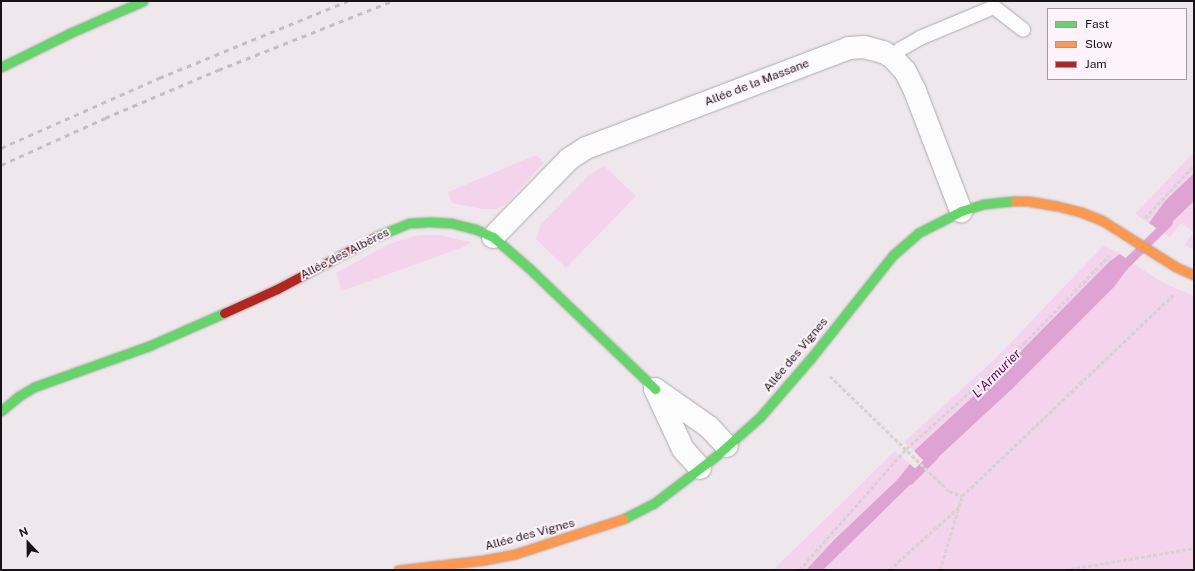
<!DOCTYPE html>
<html>
<head>
<meta charset="utf-8">
<style>
  body { margin:0 }
  #map { position:relative; width:1195px; height:571px; overflow:hidden; background:#eee8ed; font-family:"Public Sans",sans-serif }
  div>[style] { position:absolute }
  [style*='--x'] { left:calc(var(--x)*1px); top:calc(var(--y)*1px); width:calc(var(--w)*1px); rotate:calc(var(--a)*1deg) }
  .green>* { inset:0; background:#f4d4ec }
  .water>* { inset:0; background:#dea3d2 }
  .stream>* { height:9px; margin:-4.5px; padding:0 4.5px; transform-origin:4.5px; border-radius:4.5px; background:#dea3d2 }
  .path>* { height:2.5px; margin-top:-1.25px; transform-origin:0; background:repeating-linear-gradient(90deg,#d5d3d4 0 4px,transparent 0 6px) }
  .roads { filter:drop-shadow(0 0 1px #aea9ad) drop-shadow(0 0 1px #aea9ad) }
  .lane>* { height:14px; margin:-7px; padding:0 7px; transform-origin:7px; border-radius:7px; background:#fcfcfc }
  .street>* { height:22px; margin:-11px; padding:0 11px; transform-origin:11px; border-radius:11px; background:#fcfcfc }
  .fast>* { height:9px; margin:-4.5px; padding:0 4.5px; transform-origin:4.5px; border-radius:4.5px; background:#63d668 }
  .slow>* { height:9px; margin:-4.5px; padding:0 4.5px; transform-origin:4.5px; border-radius:4.5px; background:#ff974d }
  .jam>* { height:9px; margin:-4.5px; padding:0 4.5px; transform-origin:4.5px; border-radius:4.5px; background:#b3261e }
  .rail>* { height:3px; margin-top:-1.5px; transform-origin:0; background:repeating-linear-gradient(90deg,#c2c0c2 0 5px,transparent 0 10px) }
  span { translate:-50% -50%; white-space:nowrap; text-align:center; line-height:1.15; -webkit-text-stroke:4px #fef2fb; paint-order:stroke }
  .street-label { font-size:12px; color:#181316 }
  .water-label { font-size:13px; color:#67005c; font-style:italic }
  .frame { position:absolute; inset:0; border:2px solid #181316; pointer-events:none }
  .legend { position:absolute; left:1047px; top:8px; width:140px; height:72px; box-sizing:border-box; background:#fef2fb; border:1px solid #a2999f; margin:0; padding:5px 7px; list-style:none; font-size:12px; color:#181316 }
  .legend li { display:flex; align-items:center; gap:8px; height:20px }
  .legend b { width:20px; border:1px solid #a2999f }
  .north { position:absolute; left:8px; top:523px; width:40px; height:40px; -webkit-text-stroke:3px #fef2fb; paint-order:stroke; rotate:338deg; font-size:11px; font-weight:700; line-height:16px; text-align:center; color:#181316 }
  .north::after { content:''; display:block; margin:auto; width:14px; height:18px; background:#181316; clip-path:polygon(50% 0,100% 100%,50% 72%,0 100%) }
</style>
</head>
<body>
<div id="map">
  <div class="green">
    <div style="clip-path:polygon(1194px 152px,1194px 173px,1165px 201px,1149px 223px,1135px 214px)"></div>
    <div style="clip-path:polygon(536px 155px,544px 163px,505px 205px,497px 209px,482px 209px,452px 203px,448px 192px)"></div>
    <div style="clip-path:polygon(604px 166px,636px 196px,566px 268px,536px 239px,541px 224px,590px 174px)"></div>
    <div style="clip-path:polygon(1194px 201px,1194px 250px,1184px 245px,1194px 232px,1181px 223px,1170px 237px,1162px 232px)"></div>
    <div style="clip-path:polygon(426px 235px,440px 235px,470px 242px,466px 246px,342px 291px,336px 273px,389px 244px,414px 236px)"></div>
    <div style="clip-path:polygon(1104px 245px,1120px 254px,1110px 262px,1004px 368px,916px 450px,915px 452px,904px 442px,997px 357px)"></div>
    <div style="clip-path:polygon(1132px 263px,1164px 283px,1194px 296px,1194px 570px,823px 570px,887px 506px,1012px 389px,1114px 287px)"></div>
    <div style="clip-path:polygon(895px 451px,910px 464px,897px 480px,834px 540px,806px 570px,773px 570px)"></div>
  </div>
  <div class="water">
    <div style="clip-path:polygon(1194px 173px,1194px 201px,1162px 232px,1149px 223px,1165px 201px)"></div>
    <div style="clip-path:polygon(1120px 254px,1132px 263px,1114px 287px,1012px 389px,929px 466px,915px 452px,915px 450px,1004px 368px,1110px 261px)"></div>
    <div style="clip-path:polygon(910px 464px,921px 474px,823px 570px,806px 570px,834px 540px,897px 480px)"></div>
  </div>
  <div class="stream">
    <div style="--x:1120;--y:269;--w:67;--a:-44.4"></div>
    <div style="--x:909;--y:480;--w:35;--a:-45"></div>
  </div>
  <div class="path">
    <div style="--x:1145;--y:218;--w:72;--a:-47.2"></div>
    <div style="--x:830;--y:376;--w:165;--a:44"></div>
    <div style="--x:949;--y:491;--w:14;--a:21"></div>
    <div style="--x:799;--y:570;--w:162;--a:-48.5"></div>
    <div style="--x:906;--y:449;--w:159;--a:-41.9"></div>
    <div style="--x:1024;--y:343;--w:122;--a:-45.7"></div>
    <div style="--x:889;--y:570;--w:94;--a:-42"></div>
    <div style="--x:940;--y:570;--w:77;--a:-73.4"></div>
    <div style="--x:962;--y:496;--w:293;--a:-43.6"></div>
    <div style="--x:1064;--y:570;--w:132;--a:-9.6"></div>
  </div>
  <div class="roads">
    <div class="lane">
      <div style="--x:892;--y:57;--w:12;--a:-42"></div>
      <div style="--x:901;--y:49;--w:22;--a:-30"></div>
      <div style="--x:920;--y:38;--w:80;--a:-22.7"></div>
      <div style="--x:994;--y:7;--w:37;--a:38"></div>
    </div>
    <div class="street">
      <div style="--x:493;--y:237;--w:109;--a:-45.7"></div>
      <div style="--x:569;--y:159;--w:20;--a:-33"></div>
      <div style="--x:586;--y:148;--w:281;--a:-20.8"></div>
      <div style="--x:849;--y:48;--w:15;--a:-4"></div>
      <div style="--x:864;--y:47;--w:20;--a:15"></div>
      <div style="--x:883;--y:52;--w:10;--a:29"></div>
      <div style="--x:892;--y:57;--w:19;--a:47"></div>
      <div style="--x:905;--y:71;--w:22;--a:63"></div>
      <div style="--x:915;--y:91;--w:129;--a:69"></div>
      <div style="--x:700;--y:468;--w:25;--a:-132"></div>
      <div style="--x:683;--y:449;--w:66;--a:-115"></div>
      <div style="--x:655;--y:389;--w:66;--a:35.1"></div>
      <div style="--x:709;--y:427;--w:26;--a:47"></div>
    </div>
    <div class="fast">
      <div style="--x:1;--y:67;--w:77;--a:-26.2"></div>
      <div style="--x:70;--y:33;--w:80;--a:-23.7"></div>
      <div style="--x:377;--y:236;--w:35;--a:-22"></div>
      <div style="--x:410;--y:223;--w:22;--a:-3"></div>
      <div style="--x:432;--y:222;--w:19;--a:3"></div>
      <div style="--x:451;--y:223;--w:25;--a:14"></div>
      <div style="--x:475;--y:229;--w:20;--a:24"></div>
      <div style="--x:493;--y:237;--w:48;--a:40.7"></div>
      <div style="--x:529;--y:268;--w:175;--a:43.8"></div>
      <div style="--x:1;--y:411;--w:23;--a:-40"></div>
      <div style="--x:19;--y:396;--w:17;--a:-31"></div>
      <div style="--x:34;--y:387;--w:124;--a:-19.7"></div>
      <div style="--x:151;--y:345;--w:80;--a:-23.7"></div>
      <div style="--x:623;--y:519;--w:34;--a:-27"></div>
      <div style="--x:653;--y:504;--w:79;--a:-37.3"></div>
      <div style="--x:716;--y:456;--w:59;--a:-41.6"></div>
      <div style="--x:760;--y:417;--w:78;--a:-49.2"></div>
      <div style="--x:811;--y:358;--w:132;--a:-51.5"></div>
      <div style="--x:893;--y:255;--w:33;--a:-41"></div>
      <div style="--x:918;--y:233;--w:48;--a:-27.1"></div>
      <div style="--x:961;--y:211;--w:24;--a:-17"></div>
      <div style="--x:984;--y:204;--w:31;--a:-6"></div>
    </div>
    <div class="slow">
      <div style="--x:1015;--y:201;--w:13;--a:0"></div>
      <div style="--x:1028;--y:201;--w:29;--a:10"></div>
      <div style="--x:1057;--y:206;--w:25;--a:14"></div>
      <div style="--x:1081;--y:212;--w:24;--a:22"></div>
      <div style="--x:1103;--y:221;--w:86;--a:32.2"></div>
      <div style="--x:1176;--y:267;--w:20;--a:24"></div>
      <div style="--x:398;--y:570;--w:87;--a:-6.6"></div>
      <div style="--x:484;--y:560;--w:32;--a:-11"></div>
      <div style="--x:515;--y:554;--w:114;--a:-18"></div>
    </div>
    <div class="jam">
      <div style="--x:224;--y:313;--w:58;--a:-24.4"></div>
      <div style="--x:277;--y:289;--w:113;--a:-27.9"></div>
    </div>
  </div>
  <div class="rail">
    <div style="--x:1;--y:148;--w:173;--a:-23.9"></div>
    <div style="--x:159;--y:78;--w:204;--a:-22.2"></div>
    <div style="--x:1;--y:165;--w:114;--a:-24.3"></div>
    <div style="--x:105;--y:118;--w:123;--a:-23"></div>
    <div style="--x:218;--y:70;--w:187;--a:-21.6"></div>
  </div>
  <div class="street-label">
    <span style="left:757px;top:83px;rotate:-21deg">Allée de la Massane</span>
    <span style="left:345px;top:254px;rotate:-27deg">Allée des Albères</span>
    <span style="left:796px;top:355px;rotate:-50deg">Allée des Vignes</span>
    <span style="left:530px;top:535px;rotate:-15deg">Allée des Vignes</span>
  </div>
  <div class="water-label">
    <span style="left:997px;top:374px;rotate:-45deg">L'Armurier</span>
  </div>
  <div class="frame"></div>
  <ul class="legend">
  <li><b style="height:5px;background:#63d668"></b>Fast</li>
  <li><b style="height:5px;background:#ff974d"></b>Slow</li>
  <li><b style="height:5px;background:#b3261e"></b>Jam</li>
  </ul>
  <div class="north">N</div>
</div>
</body>
</html>
